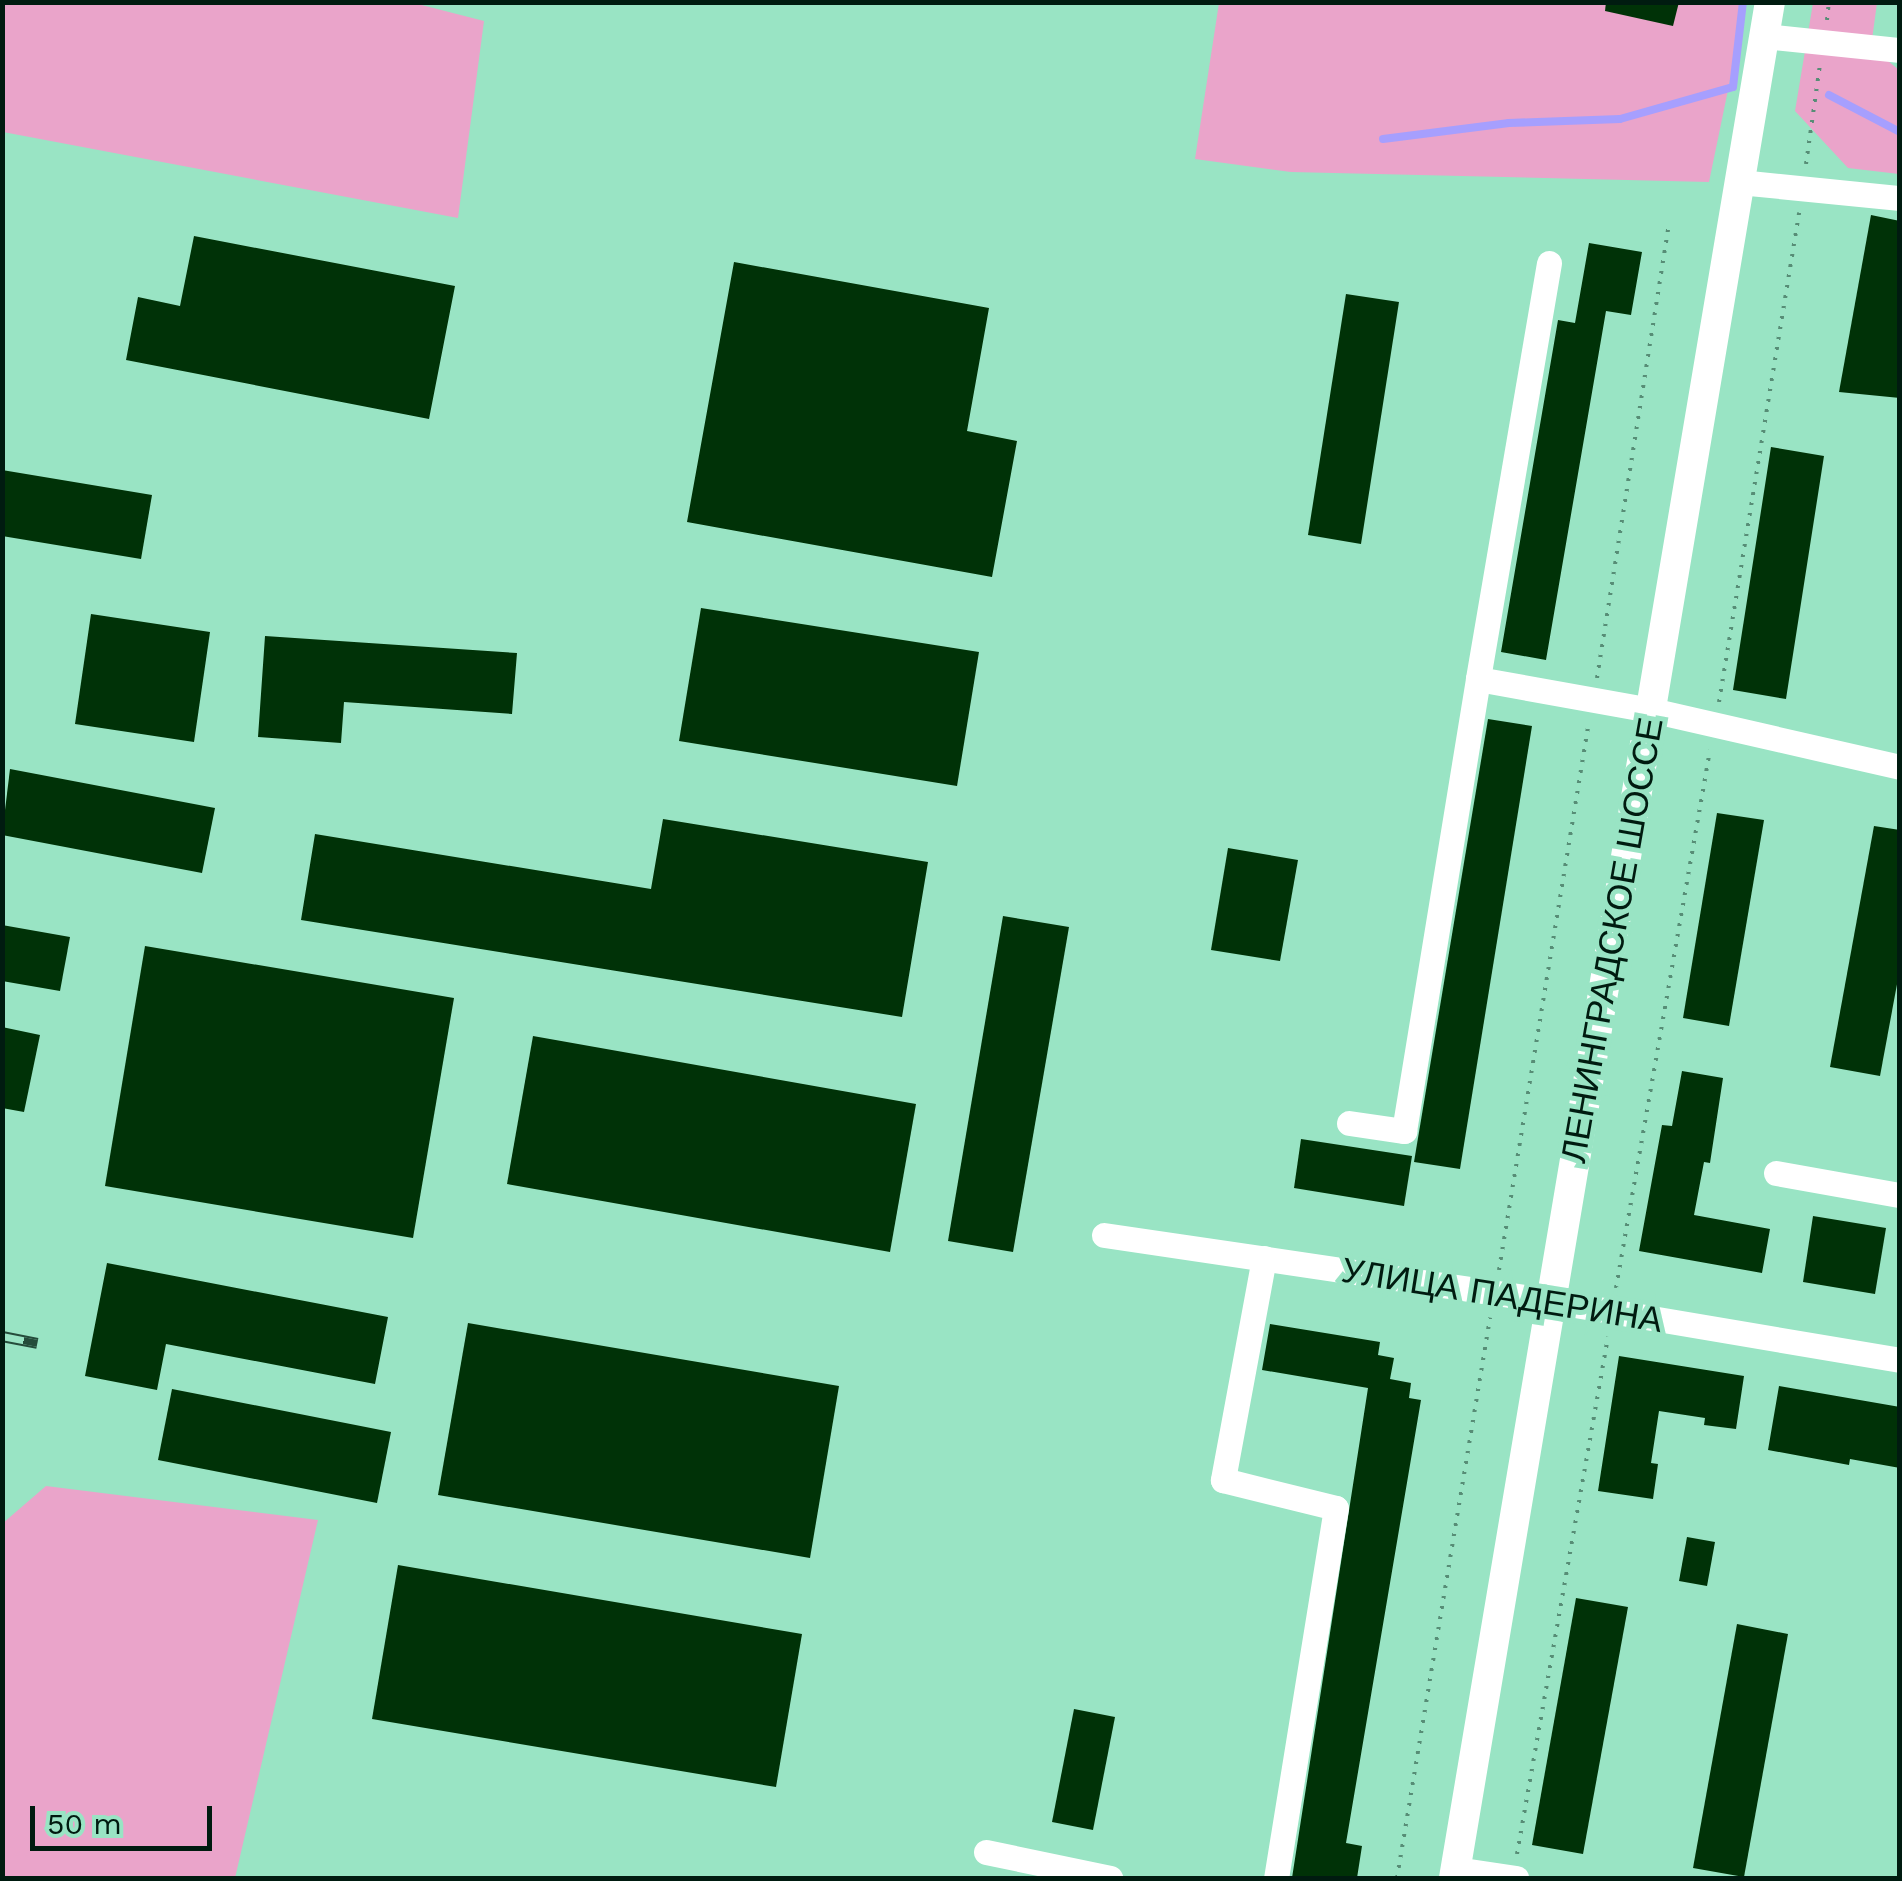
<!DOCTYPE html>
<html>
<head>
<meta charset="utf-8">
<style>
  body { margin:0 }
  #map { position:relative; width:1902px; height:1881px; overflow:hidden; background:#99e4c4; font-family:"Work Sans",sans-serif }
  div>[style] { position:absolute }
  [style*='--x'] { left:calc(var(--x)*1px); top:calc(var(--y)*1px); width:calc(var(--w)*1px); rotate:calc(var(--a)*1deg) }
  .green>* { inset:0; background:#eaa4ca }
  .stream>* { height:8px; margin:-4px; padding:0 4px; transform-origin:4px; border-radius:4px; background:#a69ffe }
  .building>* { inset:0; background:#003207 }
  .path>* { height:4px; margin-top:-2px; transform-origin:0; background:repeating-linear-gradient(90deg,#578d76 0 2.5px,transparent 0 10.5px) }
  .minor>* { height:25px; margin:-12.5px; padding:0 12.5px; transform-origin:12.5px; border-radius:12.5px; background:#fff }
  .major>* { height:30px; margin:-15px; padding:0 15px; transform-origin:15px; border-radius:15px; background:#fff }
  .rail>* { height:11px; margin-top:-5.5px; transform-origin:0; background:repeating-linear-gradient(90deg,#99e4c4 0 22px,#254c3b 0 44px); box-sizing:border-box; border-block:2px solid #254c3b }
  span { translate:-50% -50%; white-space:nowrap; text-align:center; line-height:1.15; -webkit-text-stroke:10px #99e4c4; paint-order:stroke }
  .street-label { font-size:35px; color:#001b10 }
  .frame { position:absolute; inset:0; border:5px solid #001b10; pointer-events:none }
  .scale { position:absolute; left:30px; top:1806px; width:182px; height:45px; box-sizing:border-box; border:5px solid #001b10; border-top:0; padding-left:12px; font-size:30px; line-height:35px; white-space:nowrap; color:#001b10; -webkit-text-stroke:8px #99e4c4; paint-order:stroke }
</style>
</head>
<body>
<div id="map">
  <div class="green">
    <div style="clip-path:polygon(410px 2px,484px 21px,458px 218px,3px 132px,3px 3px)"></div>
    <div style="clip-path:polygon(1219px 3px,1746px 3px,1709px 182px,1291px 172px,1195px 159px)"></div>
    <div style="clip-path:polygon(1813px 3px,1877px 3px,1871px 47px,1899px 70px,1899px 174px,1848px 168px,1795px 111px)"></div>
    <div style="clip-path:polygon(46px 1486px,318px 1520px,235px 1878px,3px 1878px,3px 1523px)"></div>
  </div>
  <div class="stream">
    <div style="--x:1829;--y:95;--w:80;--a:27.5"></div>
    <div style="--x:1383;--y:139;--w:127;--a:-7.2"></div>
    <div style="--x:1509;--y:123;--w:111;--a:-2.1"></div>
    <div style="--x:1620;--y:119;--w:117;--a:-15.8"></div>
    <div style="--x:1733;--y:87;--w:86;--a:-83.3"></div>
  </div>
  <div class="building">
    <div style="clip-path:polygon(1606px 2px,1679px 2px,1673px 26px,1605px 11px)"></div>
    <div style="clip-path:polygon(1871px 215px,1900px 221px,1900px 398px,1839px 392px)"></div>
    <div style="clip-path:polygon(194px 236px,455px 286px,429px 419px,126px 360px,138px 297px,180px 306px)"></div>
    <div style="clip-path:polygon(1589px 243px,1642px 252px,1631px 315px,1606px 311px,1546px 660px,1501px 652px,1558px 320px,1575px 323px)"></div>
    <div style="clip-path:polygon(734px 262px,989px 308px,967px 431px,1017px 441px,992px 577px,687px 522px)"></div>
    <div style="clip-path:polygon(1346px 294px,1399px 302px,1361px 544px,1308px 535px)"></div>
    <div style="clip-path:polygon(1771px 447px,1824px 456px,1786px 699px,1733px 690px)"></div>
    <div style="clip-path:polygon(2px 470px,152px 495px,141px 559px,2px 536px)"></div>
    <div style="clip-path:polygon(701px 608px,979px 652px,957px 786px,679px 741px)"></div>
    <div style="clip-path:polygon(91px 614px,210px 632px,194px 742px,75px 724px)"></div>
    <div style="clip-path:polygon(265px 636px,517px 653px,512px 714px,344px 702px,341px 743px,258px 737px)"></div>
    <div style="clip-path:polygon(1488px 719px,1532px 726px,1460px 1169px,1414px 1162px)"></div>
    <div style="clip-path:polygon(10px 769px,215px 808px,202px 873px,2px 835px)"></div>
    <div style="clip-path:polygon(1717px 813px,1764px 820px,1729px 1026px,1683px 1018px)"></div>
    <div style="clip-path:polygon(663px 819px,928px 862px,902px 1017px,301px 920px,315px 834px,651px 889px)"></div>
    <div style="clip-path:polygon(1874px 826px,1900px 830px,1900px 968px,1880px 1076px,1830px 1067px)"></div>
    <div style="clip-path:polygon(1228px 848px,1298px 860px,1280px 961px,1211px 950px)"></div>
    <div style="clip-path:polygon(1003px 916px,1069px 927px,1013px 1252px,948px 1241px)"></div>
    <div style="clip-path:polygon(2px 925px,70px 937px,60px 991px,2px 981px)"></div>
    <div style="clip-path:polygon(145px 946px,454px 998px,413px 1238px,105px 1186px)"></div>
    <div style="clip-path:polygon(2px 1027px,40px 1035px,24px 1112px,2px 1108px)"></div>
    <div style="clip-path:polygon(533px 1036px,916px 1104px,890px 1252px,507px 1184px)"></div>
    <div style="clip-path:polygon(1682px 1071px,1723px 1078px,1710px 1163px,1704px 1162px,1694px 1215px,1770px 1229px,1762px 1273px,1639px 1251px,1662px 1125px,1672px 1126px)"></div>
    <div style="clip-path:polygon(1301px 1139px,1412px 1156px,1404px 1206px,1294px 1188px)"></div>
    <div style="clip-path:polygon(1813px 1216px,1886px 1228px,1875px 1294px,1803px 1282px)"></div>
    <div style="clip-path:polygon(107px 1263px,388px 1317px,375px 1384px,166px 1344px,157px 1390px,85px 1376px)"></div>
    <div style="clip-path:polygon(468px 1323px,839px 1386px,810px 1558px,438px 1495px)"></div>
    <div style="clip-path:polygon(1270px 1324px,1380px 1342px,1378px 1355px,1394px 1358px,1390px 1379px,1411px 1383px,1409px 1398px,1421px 1400px,1346px 1843px,1362px 1846px,1357px 1878px,1292px 1878px,1368px 1388px,1262px 1370px)"></div>
    <div style="clip-path:polygon(1619px 1356px,1744px 1376px,1736px 1429px,1704px 1425px,1705px 1418px,1659px 1411px,1651px 1463px,1658px 1464px,1653px 1499px,1598px 1491px)"></div>
    <div style="clip-path:polygon(1779px 1386px,1900px 1407px,1900px 1468px,1850px 1459px,1849px 1465px,1768px 1450px)"></div>
    <div style="clip-path:polygon(172px 1389px,391px 1432px,377px 1503px,158px 1460px)"></div>
    <div style="clip-path:polygon(1687px 1537px,1715px 1542px,1707px 1586px,1679px 1581px)"></div>
    <div style="clip-path:polygon(398px 1565px,802px 1634px,776px 1787px,372px 1719px)"></div>
    <div style="clip-path:polygon(1576px 1598px,1628px 1607px,1583px 1854px,1532px 1845px)"></div>
    <div style="clip-path:polygon(1737px 1624px,1788px 1634px,1744px 1877px,1693px 1868px)"></div>
    <div style="clip-path:polygon(1074px 1709px,1115px 1717px,1093px 1830px,1052px 1822px)"></div>
  </div>
  <div class="path">
    <div style="--x:1827;--y:20;--w:18;--a:-84"></div>
    <div style="--x:1806;--y:164;--w:101;--a:-82"></div>
    <div style="--x:1597;--y:678;--w:461;--a:-81"></div>
    <div style="--x:1719;--y:702;--w:496;--a:-80.7"></div>
    <div style="--x:1499;--y:1270;--w:556;--a:-80.69"></div>
    <div style="--x:1616;--y:1288;--w:546;--a:-80.09"></div>
    <div style="--x:1517;--y:1854;--w:525;--a:-80.02"></div>
    <div style="--x:1397;--y:1878;--w:568;--a:-80.57"></div>
  </div>
  <div class="minor">
    <div style="--x:1764;--y:36;--w:137;--a:5.9"></div>
    <div style="--x:1739;--y:182;--w:162;--a:5.7"></div>
    <div style="--x:1549;--y:263;--w:422;--a:99.7"></div>
    <div style="--x:1478;--y:679;--w:176;--a:10.2"></div>
    <div style="--x:1651;--y:710;--w:255;--a:12.9"></div>
    <div style="--x:1349;--y:1123;--w:56;--a:8.3"></div>
    <div style="--x:1404;--y:1131;--w:458;--a:-80.7"></div>
    <div style="--x:1776;--y:1173;--w:126;--a:10.1"></div>
    <div style="--x:1104;--y:1235;--w:452;--a:8.4"></div>
    <div style="--x:1551;--y:1301;--w:354;--a:9.6"></div>
    <div style="--x:1264;--y:1258;--w:226;--a:100.5"></div>
    <div style="--x:1223;--y:1480;--w:116;--a:13.9"></div>
    <div style="--x:1336;--y:1508;--w:375;--a:99.2"></div>
    <div style="--x:986;--y:1852;--w:127;--a:11.8"></div>
    <div style="--x:1456;--y:1869;--w:61;--a:8.5"></div>
  </div>
  <div class="major">
    <div style="--x:1454;--y:1878;--w:1902;--a:-80.44"></div>
  </div>
  <div class="rail">
    <div style="--x:2;--y:1336;--w:36;--a:11"></div>
  </div>
  <div class="street-label">
    <span style="left:1612px;top:940px;rotate:-80deg">ЛЕНИНГРАДСКОЕ ШОССЕ</span>
    <span style="left:1502px;top:1295px;rotate:9deg">УЛИЦА ПАДЕРИНА</span>
  </div>
  <div class="frame"></div>
  <div class="scale">50 m</div>
</div>
</body>
</html>
